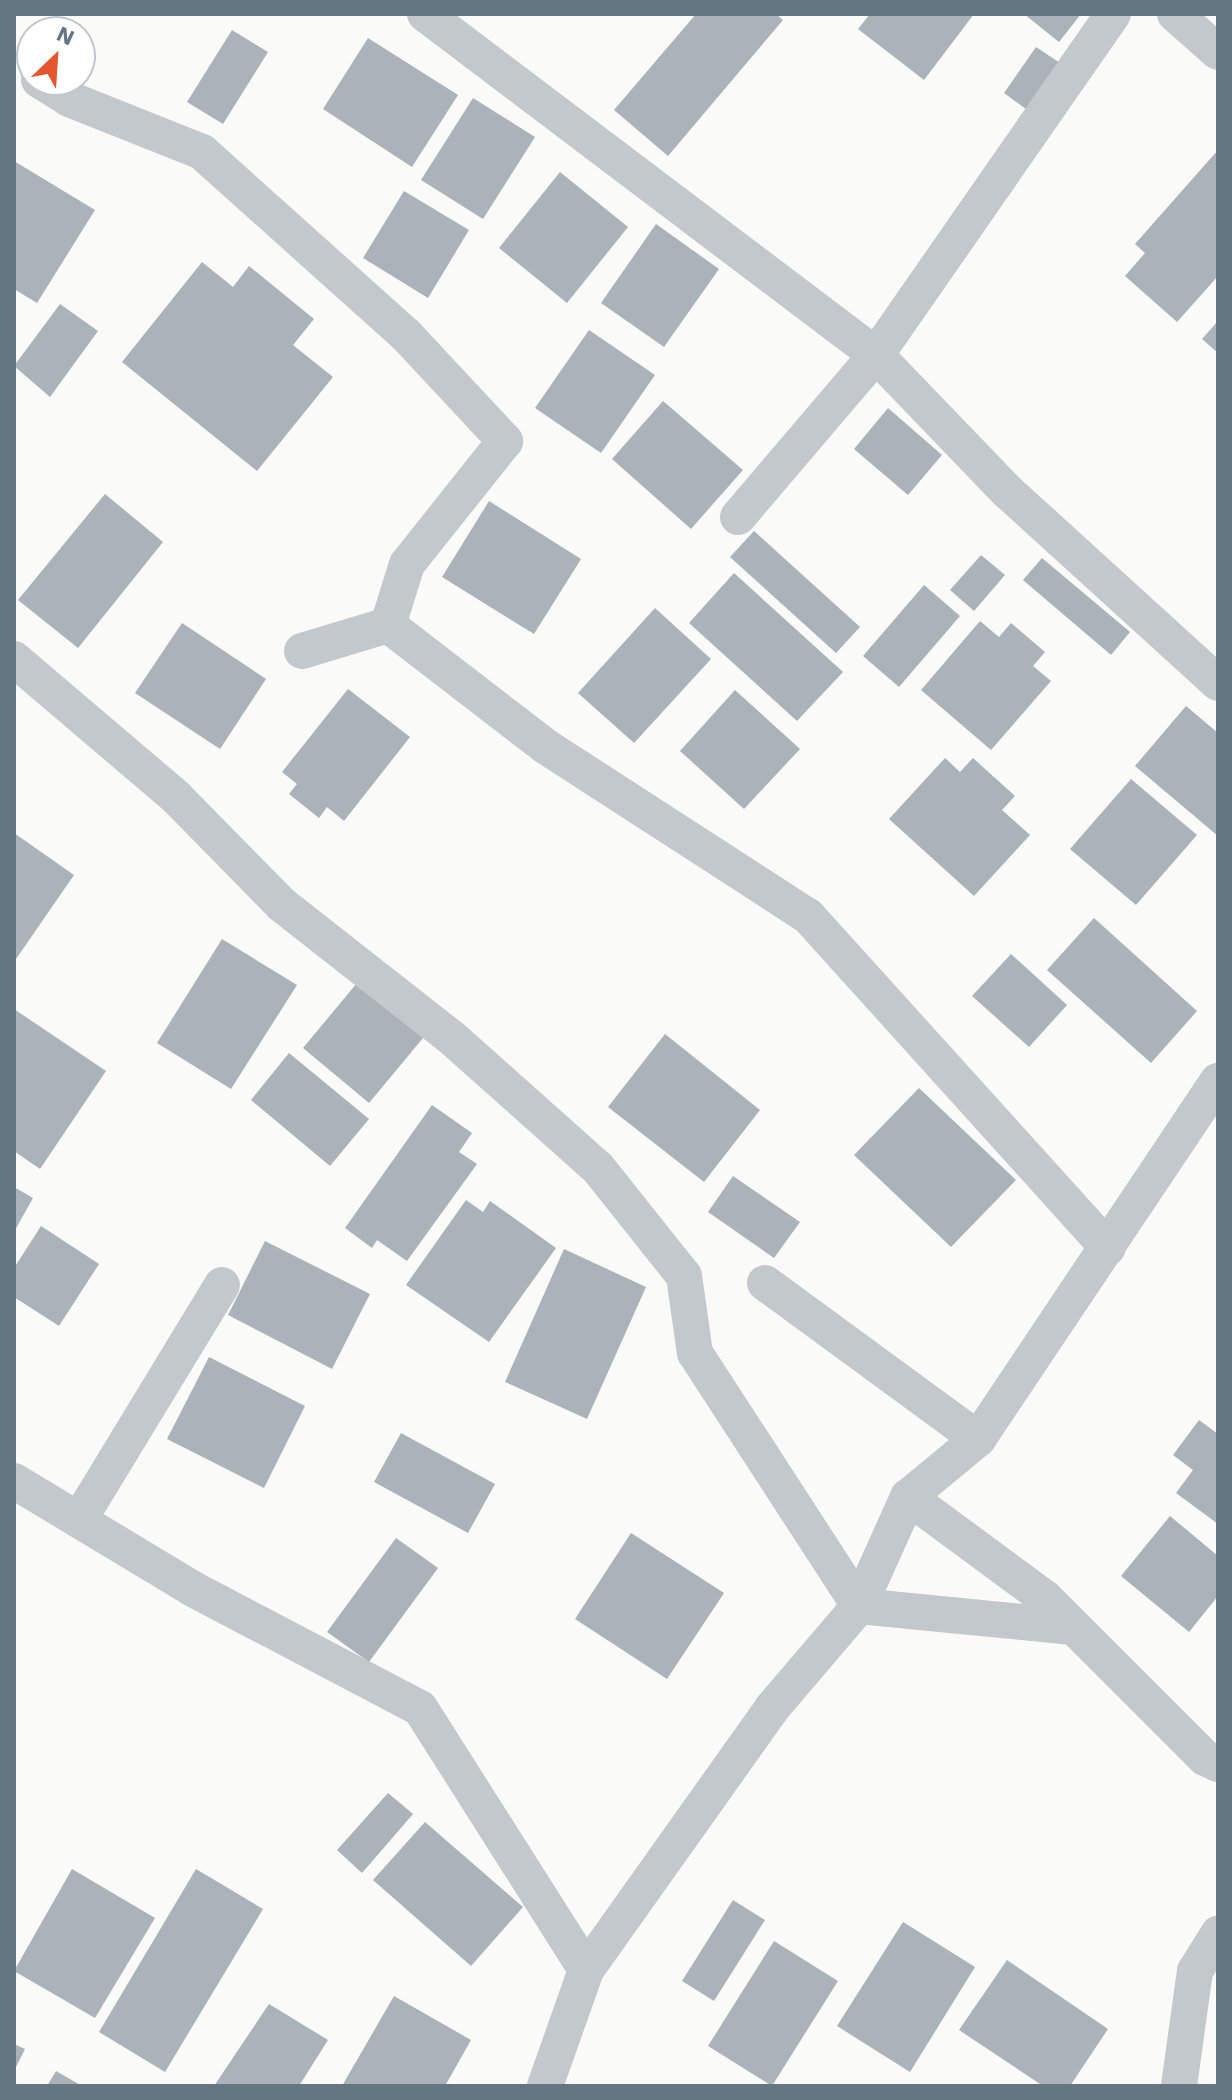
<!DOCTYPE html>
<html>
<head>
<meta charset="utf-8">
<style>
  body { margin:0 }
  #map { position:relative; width:1232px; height:2100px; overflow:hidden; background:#fafaf8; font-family:"Work Sans",sans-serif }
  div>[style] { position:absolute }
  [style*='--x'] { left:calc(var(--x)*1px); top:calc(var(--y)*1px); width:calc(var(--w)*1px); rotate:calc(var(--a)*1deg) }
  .building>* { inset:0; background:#aab3b9 }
  .minor>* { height:36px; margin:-18px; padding:0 18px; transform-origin:18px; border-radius:18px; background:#c3c8cc }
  span { translate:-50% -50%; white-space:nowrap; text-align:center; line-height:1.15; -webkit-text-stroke:8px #fff; paint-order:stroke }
  .frame { position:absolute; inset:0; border:16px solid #657683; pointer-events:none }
  .north { position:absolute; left:16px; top:16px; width:80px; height:80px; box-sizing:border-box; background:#fff; border:2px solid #c1c8cd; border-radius:50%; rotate:25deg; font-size:22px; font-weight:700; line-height:32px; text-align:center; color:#657683 }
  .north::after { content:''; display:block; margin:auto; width:28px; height:36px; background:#e4572e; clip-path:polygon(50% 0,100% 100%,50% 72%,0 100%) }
</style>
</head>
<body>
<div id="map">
  <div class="building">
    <div style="clip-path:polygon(696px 14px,776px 14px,783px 20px,668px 156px,614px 110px)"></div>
    <div style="clip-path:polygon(870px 14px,974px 14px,924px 80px,858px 29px)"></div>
    <div style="clip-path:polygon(1024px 14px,1081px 14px,1059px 42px)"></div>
    <div style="clip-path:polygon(232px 30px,268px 52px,223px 124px,187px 102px)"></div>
    <div style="clip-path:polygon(368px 38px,458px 95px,412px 167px,323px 109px)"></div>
    <div style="clip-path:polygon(1036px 47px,1066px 67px,1033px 114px,1004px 93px)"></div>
    <div style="clip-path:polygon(473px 98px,535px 137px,483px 219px,421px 180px)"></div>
    <div style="clip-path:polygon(1218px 150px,1218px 276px,1177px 322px,1125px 276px,1145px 253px,1135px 244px)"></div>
    <div style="clip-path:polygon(14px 161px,95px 210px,37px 303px,14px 289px)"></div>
    <div style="clip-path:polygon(560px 172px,628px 227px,567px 303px,499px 248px)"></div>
    <div style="clip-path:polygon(404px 191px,469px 230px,428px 298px,363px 258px)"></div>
    <div style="clip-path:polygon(656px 224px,719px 269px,664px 347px,601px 303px)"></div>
    <div style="clip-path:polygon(202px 262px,233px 287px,249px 266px,314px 319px,293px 345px,333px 377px,257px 471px,122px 362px)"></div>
    <div style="clip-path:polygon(60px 304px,98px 331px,50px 397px,14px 366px)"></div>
    <div style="clip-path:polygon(1218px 321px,1218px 353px,1202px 339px)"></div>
    <div style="clip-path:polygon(589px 330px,655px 375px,601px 453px,535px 408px)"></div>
    <div style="clip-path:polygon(663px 401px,743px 470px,691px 529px,612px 459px)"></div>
    <div style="clip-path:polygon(888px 408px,942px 455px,908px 495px,854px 449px)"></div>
    <div style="clip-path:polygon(105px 494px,163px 542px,78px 648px,18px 600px)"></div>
    <div style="clip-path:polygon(489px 501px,581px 559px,534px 634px,442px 577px)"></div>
    <div style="clip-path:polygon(754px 531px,860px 627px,836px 653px,730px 557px)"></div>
    <div style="clip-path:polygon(981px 555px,1005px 575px,974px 611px,950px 590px)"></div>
    <div style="clip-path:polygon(1042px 558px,1130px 632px,1111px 655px,1023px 580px)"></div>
    <div style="clip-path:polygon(734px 573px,843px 672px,797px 721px,689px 623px)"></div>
    <div style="clip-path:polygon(924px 585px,960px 616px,899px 687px,863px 656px)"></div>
    <div style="clip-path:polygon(655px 608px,711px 659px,634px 743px,578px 693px)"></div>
    <div style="clip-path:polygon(980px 621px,999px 637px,1011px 623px,1045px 652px,1033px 666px,1051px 681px,991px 750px,921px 690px)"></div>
    <div style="clip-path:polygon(182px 623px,266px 679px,220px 749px,135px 693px)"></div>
    <div style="clip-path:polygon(348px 689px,410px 737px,344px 821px,327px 807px,319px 818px,289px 794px,297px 784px,282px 772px)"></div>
    <div style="clip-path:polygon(735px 690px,800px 749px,744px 809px,680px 751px)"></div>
    <div style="clip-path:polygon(1186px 706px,1218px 733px,1218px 836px,1135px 766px)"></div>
    <div style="clip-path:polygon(945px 758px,960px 772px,973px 758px,1015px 796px,1002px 810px,1030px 835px,974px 896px,889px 819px)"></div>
    <div style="clip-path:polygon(1131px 779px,1197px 835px,1136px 905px,1070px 849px)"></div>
    <div style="clip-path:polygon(14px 833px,74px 875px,16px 959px,14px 958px)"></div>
    <div style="clip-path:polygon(1094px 918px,1197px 1011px,1151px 1063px,1047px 970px)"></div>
    <div style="clip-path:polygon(222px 939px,297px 985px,231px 1089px,157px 1043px)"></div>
    <div style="clip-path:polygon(1011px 954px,1067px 1005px,1029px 1047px,972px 996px)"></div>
    <div style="clip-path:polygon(357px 983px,423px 1038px,369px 1103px,303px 1048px)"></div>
    <div style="clip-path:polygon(14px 1009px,106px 1071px,40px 1169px,14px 1151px)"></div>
    <div style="clip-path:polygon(665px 1034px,760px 1110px,704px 1182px,608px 1107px)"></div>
    <div style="clip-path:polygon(289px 1053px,369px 1119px,330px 1166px,251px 1100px)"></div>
    <div style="clip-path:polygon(919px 1088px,1016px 1180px,951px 1247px,854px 1155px)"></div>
    <div style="clip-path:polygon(432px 1105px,472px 1133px,459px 1152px,477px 1164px,407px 1261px,377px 1240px,372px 1248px,345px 1228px)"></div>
    <div style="clip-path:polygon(733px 1176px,800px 1222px,774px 1258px,708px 1212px)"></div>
    <div style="clip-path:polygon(14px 1187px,33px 1198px,14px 1232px)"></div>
    <div style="clip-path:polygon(466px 1200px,483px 1212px,490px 1201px,556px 1248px,489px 1342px,406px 1285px)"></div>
    <div style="clip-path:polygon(41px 1226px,99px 1264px,59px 1326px,14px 1297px,14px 1268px)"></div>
    <div style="clip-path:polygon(265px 1241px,370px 1294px,332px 1369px,228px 1315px)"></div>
    <div style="clip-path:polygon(564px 1249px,646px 1287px,587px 1419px,505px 1382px)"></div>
    <div style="clip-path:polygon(209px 1357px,305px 1406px,264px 1488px,167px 1439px)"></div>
    <div style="clip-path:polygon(1199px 1420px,1218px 1434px,1218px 1524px,1176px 1493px,1193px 1470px,1173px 1455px)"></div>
    <div style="clip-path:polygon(401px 1433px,495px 1484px,468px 1533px,374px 1482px)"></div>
    <div style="clip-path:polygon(1170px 1516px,1218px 1556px,1218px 1596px,1189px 1632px,1121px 1576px)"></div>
    <div style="clip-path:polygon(631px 1533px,724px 1593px,667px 1679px,575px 1619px)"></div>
    <div style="clip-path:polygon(396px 1538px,438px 1568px,369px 1662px,327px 1632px)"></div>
    <div style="clip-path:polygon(388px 1793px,413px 1814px,362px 1873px,337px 1850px)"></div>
    <div style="clip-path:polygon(425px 1822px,523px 1907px,471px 1966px,373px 1880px)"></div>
    <div style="clip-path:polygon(72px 1869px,155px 1918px,95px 2018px,14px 1971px)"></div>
    <div style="clip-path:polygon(196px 1869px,263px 1909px,165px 2072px,99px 2032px)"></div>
    <div style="clip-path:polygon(733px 1900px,765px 1920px,714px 2001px,682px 1981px)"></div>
    <div style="clip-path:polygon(903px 1922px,975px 1967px,910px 2072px,837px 2026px)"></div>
    <div style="clip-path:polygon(774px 1941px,838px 1981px,772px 2086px,708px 2046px)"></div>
    <div style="clip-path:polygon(1007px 1960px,1108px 2029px,1070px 2086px,1043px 2086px,959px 2030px)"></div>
    <div style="clip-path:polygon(394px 1996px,471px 2040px,445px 2086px,342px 2086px)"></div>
    <div style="clip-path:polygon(269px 2004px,328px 2040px,299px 2086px,214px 2086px)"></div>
    <div style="clip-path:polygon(14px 2044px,25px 2049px,14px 2071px)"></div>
    <div style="clip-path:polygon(56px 2071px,82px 2086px,47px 2086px)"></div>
  </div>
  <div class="minor">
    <div style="--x:425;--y:14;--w:565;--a:37.09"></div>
    <div style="--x:876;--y:355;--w:189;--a:46.1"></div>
    <div style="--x:1007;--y:491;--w:285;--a:42.3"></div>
    <div style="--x:1175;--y:14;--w:57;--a:41.5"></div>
    <div style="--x:39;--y:80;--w:36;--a:32"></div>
    <div style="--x:69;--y:99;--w:143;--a:21.7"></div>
    <div style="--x:202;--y:152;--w:275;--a:41.9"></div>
    <div style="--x:407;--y:336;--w:144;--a:47"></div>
    <div style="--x:505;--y:441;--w:157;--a:128.5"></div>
    <div style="--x:407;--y:564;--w:64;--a:107.3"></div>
    <div style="--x:738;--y:517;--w:213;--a:-49.6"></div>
    <div style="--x:876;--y:355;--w:415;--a:-55.2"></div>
    <div style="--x:302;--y:651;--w:90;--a:-16.8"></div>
    <div style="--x:388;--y:625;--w:198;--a:37.6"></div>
    <div style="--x:545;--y:746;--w:313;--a:32.9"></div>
    <div style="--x:808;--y:916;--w:447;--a:47.9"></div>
    <div style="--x:14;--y:659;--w:213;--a:40.4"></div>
    <div style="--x:176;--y:797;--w:150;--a:45.5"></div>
    <div style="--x:281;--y:904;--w:217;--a:38.1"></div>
    <div style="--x:452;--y:1038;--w:195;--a:41.7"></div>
    <div style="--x:598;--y:1168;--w:138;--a:51.5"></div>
    <div style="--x:684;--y:1276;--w:78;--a:81.9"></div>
    <div style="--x:695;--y:1353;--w:302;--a:57"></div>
    <div style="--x:859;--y:1606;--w:215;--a:5.6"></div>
    <div style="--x:765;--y:1283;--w:264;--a:36.2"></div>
    <div style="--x:14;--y:1481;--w:209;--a:31.1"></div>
    <div style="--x:193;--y:1589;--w:256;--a:27.7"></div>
    <div style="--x:420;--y:1708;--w:310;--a:57.6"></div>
    <div style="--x:908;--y:1497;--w:170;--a:36.4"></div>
    <div style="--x:1045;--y:1598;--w:226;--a:45"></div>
    <div style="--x:1205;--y:1758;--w:14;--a:25"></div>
    <div style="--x:79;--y:1520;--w:275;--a:-58.7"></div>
    <div style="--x:545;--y:2086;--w:123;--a:-70.5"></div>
    <div style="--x:586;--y:1970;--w:321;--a:-54.6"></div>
    <div style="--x:772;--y:1708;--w:134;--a:-49.5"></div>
    <div style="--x:859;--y:1606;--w:120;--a:-65.8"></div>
    <div style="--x:908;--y:1497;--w:91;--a:-39.6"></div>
    <div style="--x:978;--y:1439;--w:431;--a:-56.2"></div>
    <div style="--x:1179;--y:2086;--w:116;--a:-82.1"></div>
    <div style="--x:1195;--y:1971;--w:44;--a:-58.1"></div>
  </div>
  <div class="frame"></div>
  <div class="north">N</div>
</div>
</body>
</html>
